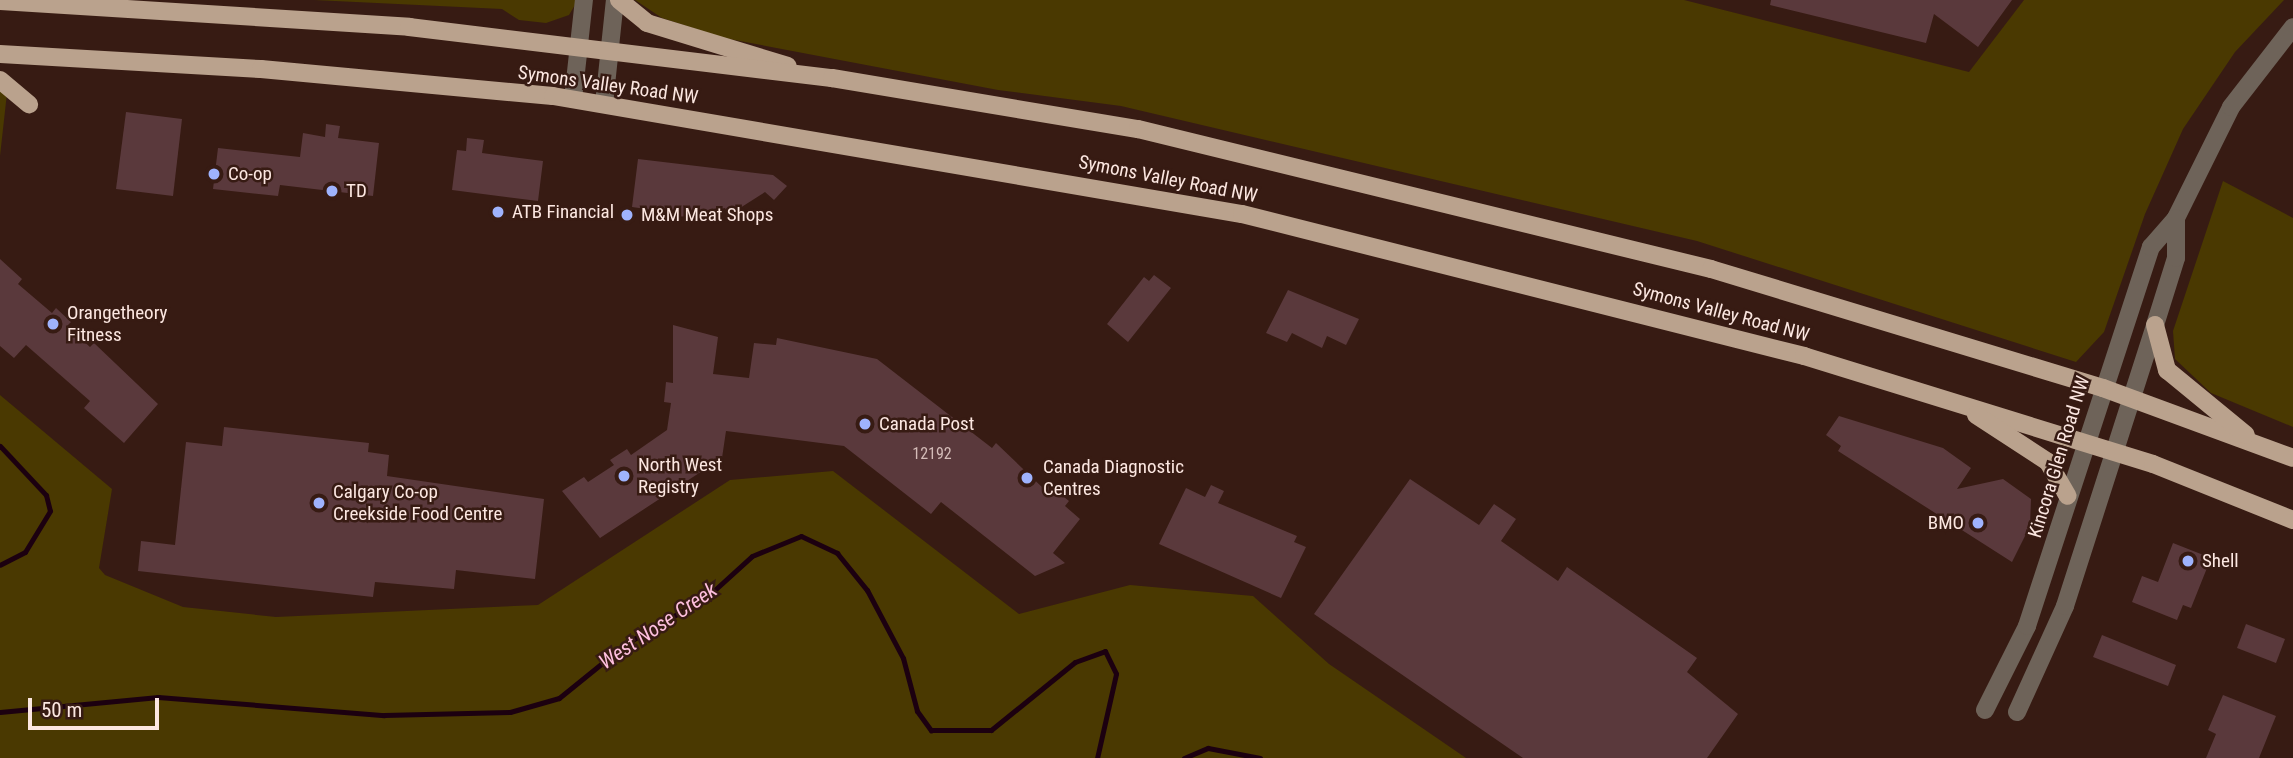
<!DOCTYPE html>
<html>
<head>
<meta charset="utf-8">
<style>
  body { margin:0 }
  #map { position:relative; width:2293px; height:758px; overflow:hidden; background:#371b13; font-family:"Roboto Condensed",sans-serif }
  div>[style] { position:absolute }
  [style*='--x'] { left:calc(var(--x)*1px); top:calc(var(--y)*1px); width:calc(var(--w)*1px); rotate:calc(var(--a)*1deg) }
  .green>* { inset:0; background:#4a3901 }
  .stream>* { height:5px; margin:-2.5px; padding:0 2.5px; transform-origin:2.5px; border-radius:2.5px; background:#1c0010 }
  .building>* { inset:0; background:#5a393c }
  .minor>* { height:18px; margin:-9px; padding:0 9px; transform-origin:9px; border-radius:9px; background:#6e6359 }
  .major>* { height:18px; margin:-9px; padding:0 9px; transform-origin:9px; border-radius:9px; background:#baa28d }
  .dots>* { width:19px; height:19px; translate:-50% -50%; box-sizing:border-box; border:4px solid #371b13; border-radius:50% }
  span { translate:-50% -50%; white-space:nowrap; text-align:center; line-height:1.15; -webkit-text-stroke:5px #371b13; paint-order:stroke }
  .number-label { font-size:16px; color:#d4bcb8 }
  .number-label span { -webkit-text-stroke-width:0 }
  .street-label { font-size:19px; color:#fce7e1 }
  .poi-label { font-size:19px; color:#fce7e1 }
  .left { translate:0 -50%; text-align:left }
  .right { translate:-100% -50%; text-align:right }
  .water-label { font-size:21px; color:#ffc0df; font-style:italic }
  .scale { position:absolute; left:28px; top:698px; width:131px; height:32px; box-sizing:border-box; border:4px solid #fce7e1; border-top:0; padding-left:9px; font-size:21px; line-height:24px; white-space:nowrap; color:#fce7e1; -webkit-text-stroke:5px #371b13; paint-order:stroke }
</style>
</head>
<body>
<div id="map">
  <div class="green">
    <div style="clip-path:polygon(314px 0,578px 0,569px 15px,546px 23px,519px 20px,502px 9px)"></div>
    <div style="clip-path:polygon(635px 0,1684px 0,1969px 72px,2024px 0,2284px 0,2235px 52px,2183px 129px,2145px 214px,2104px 332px,2076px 362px,1697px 241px,1121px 106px,998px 90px,724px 38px,662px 18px)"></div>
    <div style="clip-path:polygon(0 87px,7px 93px,0 156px)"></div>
    <div style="clip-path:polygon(2223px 181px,2293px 218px,2293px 427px,2211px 393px,2175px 359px,2173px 331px)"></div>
    <div style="clip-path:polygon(0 395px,112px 489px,99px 568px,105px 575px,183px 607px,276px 617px,538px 605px,730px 480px,833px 471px,1019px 614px,1130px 585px,1253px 596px,1329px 664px,1466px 758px,0 758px)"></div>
  </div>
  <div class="stream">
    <div style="--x:0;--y:446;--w:67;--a:46.8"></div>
    <div style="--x:46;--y:495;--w:16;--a:76"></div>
    <div style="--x:50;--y:511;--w:48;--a:121.4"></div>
    <div style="--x:25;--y:552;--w:28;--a:153"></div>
    <div style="--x:0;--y:712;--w:159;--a:-5.4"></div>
    <div style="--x:158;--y:697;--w:227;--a:4.6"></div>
    <div style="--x:384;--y:715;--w:126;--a:-1.4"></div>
    <div style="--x:510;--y:712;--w:51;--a:-15.9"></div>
    <div style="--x:559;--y:698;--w:87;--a:-39"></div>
    <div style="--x:627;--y:643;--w:94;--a:-30.1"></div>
    <div style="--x:708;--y:596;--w:59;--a:-42.3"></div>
    <div style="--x:752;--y:556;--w:53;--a:-22.2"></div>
    <div style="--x:801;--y:536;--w:40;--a:25"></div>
    <div style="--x:837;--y:553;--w:48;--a:51"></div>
    <div style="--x:867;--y:590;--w:77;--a:62.1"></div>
    <div style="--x:903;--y:658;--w:55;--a:75.2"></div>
    <div style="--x:917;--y:711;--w:24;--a:54"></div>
    <div style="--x:931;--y:730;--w:60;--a:0"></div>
    <div style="--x:991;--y:730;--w:108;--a:-39"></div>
    <div style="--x:1075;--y:662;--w:32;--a:-20"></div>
    <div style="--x:1105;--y:651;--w:25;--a:64"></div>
    <div style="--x:1116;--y:674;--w:86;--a:102.7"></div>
    <div style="--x:1184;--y:758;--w:26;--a:-23"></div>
    <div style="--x:1208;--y:748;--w:53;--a:10.9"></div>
  </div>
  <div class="building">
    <div style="clip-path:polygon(1771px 0,2012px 0,1978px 47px,1934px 14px,1926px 43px,1770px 5px)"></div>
    <div style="clip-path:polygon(126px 112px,182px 119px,173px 196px,116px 189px)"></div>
    <div style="clip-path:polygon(326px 124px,340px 126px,338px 138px,379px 143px,373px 196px,280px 185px,278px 196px,213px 189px,218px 148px,300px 157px,303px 133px,325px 137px)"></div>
    <div style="clip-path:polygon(467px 138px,484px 140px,482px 153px,543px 161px,538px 201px,452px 190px,457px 150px,466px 151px)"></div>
    <div style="clip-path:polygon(638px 159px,773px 175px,787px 186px,774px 200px,765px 192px,729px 215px,725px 208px,705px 216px,653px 217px,653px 210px,632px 207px)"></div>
    <div style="clip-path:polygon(0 259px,22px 279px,18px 284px,52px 313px,56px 308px,71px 322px,67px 326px,90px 347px,94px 343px,158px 404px,124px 443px,84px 408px,90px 401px,26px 345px,14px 358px,0 346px)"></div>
    <div style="clip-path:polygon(1154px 275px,1171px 288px,1128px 342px,1107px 324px,1144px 277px,1149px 281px)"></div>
    <div style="clip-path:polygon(1288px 290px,1359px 319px,1346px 345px,1327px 336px,1322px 348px,1292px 333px,1287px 342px,1266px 333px)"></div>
    <div style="clip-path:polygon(673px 325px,718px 337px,713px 374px,749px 378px,754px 343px,776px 345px,777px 338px,877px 359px,992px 448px,996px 443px,1044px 489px,1048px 484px,1069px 501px,1065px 506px,1080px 519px,1053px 553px,1065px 563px,1035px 576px,941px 502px,931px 514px,844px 446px,726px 431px,722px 458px,600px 538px,562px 491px,584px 477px,588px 482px,614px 465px,610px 460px,627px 449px,631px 455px,667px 430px,671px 403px,664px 402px,666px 382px,673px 383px)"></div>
    <div style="clip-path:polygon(1839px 416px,1943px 448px,1971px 468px,1957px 489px,2003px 479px,2031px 499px,2030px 526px,2012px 562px,1838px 451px,1841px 446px,1826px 435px)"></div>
    <div style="clip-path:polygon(224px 427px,369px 443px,368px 452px,389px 455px,387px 476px,544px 499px,535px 579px,456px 570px,454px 589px,375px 582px,373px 597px,138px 571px,141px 541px,175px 545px,186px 442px,222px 446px)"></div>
    <div style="clip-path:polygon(1410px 479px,1479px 525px,1494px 504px,1516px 519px,1501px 541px,1558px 581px,1567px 567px,1697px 658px,1687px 672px,1738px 714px,1707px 758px,1523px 758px,1314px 614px)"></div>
    <div style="clip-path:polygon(1211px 485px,1224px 491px,1218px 503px,1297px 536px,1294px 542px,1306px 547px,1281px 598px,1159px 544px,1186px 488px,1205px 497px)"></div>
    <div style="clip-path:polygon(2173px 543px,2211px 558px,2191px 608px,2183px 605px,2177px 620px,2132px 602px,2142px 576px,2158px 582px)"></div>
    <div style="clip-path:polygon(2246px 624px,2285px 639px,2276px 663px,2237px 648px)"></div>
    <div style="clip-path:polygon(2102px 635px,2176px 665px,2168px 686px,2093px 657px)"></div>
    <div style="clip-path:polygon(2223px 695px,2276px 716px,2259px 758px,2206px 758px,2216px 734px,2208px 730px)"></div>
  </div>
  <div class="minor">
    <div style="--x:573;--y:99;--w:100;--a:-83.7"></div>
    <div style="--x:604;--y:104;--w:105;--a:-84"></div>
    <div style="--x:1985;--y:710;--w:94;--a:-63.4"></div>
    <div style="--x:2027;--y:626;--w:399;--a:-71.9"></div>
    <div style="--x:2151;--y:247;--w:38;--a:-49"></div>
    <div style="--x:2176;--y:218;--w:124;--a:-63.6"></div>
    <div style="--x:2231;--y:107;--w:101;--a:-52.2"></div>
    <div style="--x:2017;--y:712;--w:116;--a:-65.6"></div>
    <div style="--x:2065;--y:606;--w:295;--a:-72.2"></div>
    <div style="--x:2155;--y:325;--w:70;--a:-72.6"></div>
    <div style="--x:2176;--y:258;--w:40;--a:-90"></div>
  </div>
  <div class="major">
    <div style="--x:619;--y:0;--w:36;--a:39"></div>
    <div style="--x:647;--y:23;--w:147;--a:17"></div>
    <div style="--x:0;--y:1;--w:410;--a:3.6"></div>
    <div style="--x:409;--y:27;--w:426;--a:6.9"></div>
    <div style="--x:832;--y:78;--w:310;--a:9.5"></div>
    <div style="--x:1138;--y:129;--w:590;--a:13.73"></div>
    <div style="--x:1711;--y:269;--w:410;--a:16.9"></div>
    <div style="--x:2103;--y:388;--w:202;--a:20.2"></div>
    <div style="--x:0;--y:54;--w:261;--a:3.3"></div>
    <div style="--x:261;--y:69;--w:293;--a:5.3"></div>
    <div style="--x:553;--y:96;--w:699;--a:9.72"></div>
    <div style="--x:1242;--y:214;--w:580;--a:14.18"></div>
    <div style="--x:1804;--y:356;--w:365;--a:17.2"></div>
    <div style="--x:2153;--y:464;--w:151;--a:21.8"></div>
    <div style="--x:0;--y:80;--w:38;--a:40"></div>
    <div style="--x:2155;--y:325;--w:47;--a:75.1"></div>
    <div style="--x:2167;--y:370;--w:102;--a:39.4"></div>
    <div style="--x:1976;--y:415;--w:86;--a:33.1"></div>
    <div style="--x:2048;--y:462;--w:39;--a:60"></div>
  </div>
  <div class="dots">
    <div style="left:214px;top:174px;background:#9fb3fd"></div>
    <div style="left:332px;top:191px;background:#9fb3fd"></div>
    <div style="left:498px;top:212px;background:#9fb3fd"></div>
    <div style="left:627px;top:215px;background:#9fb3fd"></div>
    <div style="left:53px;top:324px;background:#9fb3fd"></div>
    <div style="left:865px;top:424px;background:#9fb3fd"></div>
    <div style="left:624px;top:476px;background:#9fb3fd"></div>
    <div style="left:1027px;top:478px;background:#9fb3fd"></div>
    <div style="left:319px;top:503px;background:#9fb3fd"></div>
    <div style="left:1978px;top:523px;background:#9fb3fd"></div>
    <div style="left:2188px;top:561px;background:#9fb3fd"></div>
  </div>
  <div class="number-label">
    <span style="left:932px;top:454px">12192</span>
  </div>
  <div class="street-label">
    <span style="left:608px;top:85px;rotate:8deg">Symons Valley Road NW</span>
    <span style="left:1168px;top:179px;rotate:11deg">Symons Valley Road NW</span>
    <span style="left:1721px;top:312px;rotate:15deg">Symons Valley Road NW</span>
    <span style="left:2059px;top:457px;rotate:-73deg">Kincora Glen Road NW</span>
  </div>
  <div class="poi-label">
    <span class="left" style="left:228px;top:174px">Co-op</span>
    <span class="left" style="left:346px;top:191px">TD</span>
    <span class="left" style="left:512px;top:212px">ATB Financial</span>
    <span class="left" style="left:641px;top:215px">M&amp;M Meat Shops</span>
    <span class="left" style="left:67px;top:324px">Orangetheory<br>Fitness</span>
    <span class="left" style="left:879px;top:424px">Canada Post</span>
    <span class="left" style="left:638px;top:476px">North West<br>Registry</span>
    <span class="left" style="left:1043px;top:478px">Canada Diagnostic<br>Centres</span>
    <span class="left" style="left:333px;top:503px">Calgary Co-op<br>Creekside Food Centre</span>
    <span class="right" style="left:1964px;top:523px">BMO</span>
    <span class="left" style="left:2202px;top:561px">Shell</span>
  </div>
  <div class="water-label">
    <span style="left:658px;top:626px;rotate:-34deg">West Nose Creek</span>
  </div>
  <div class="scale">50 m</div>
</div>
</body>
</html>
